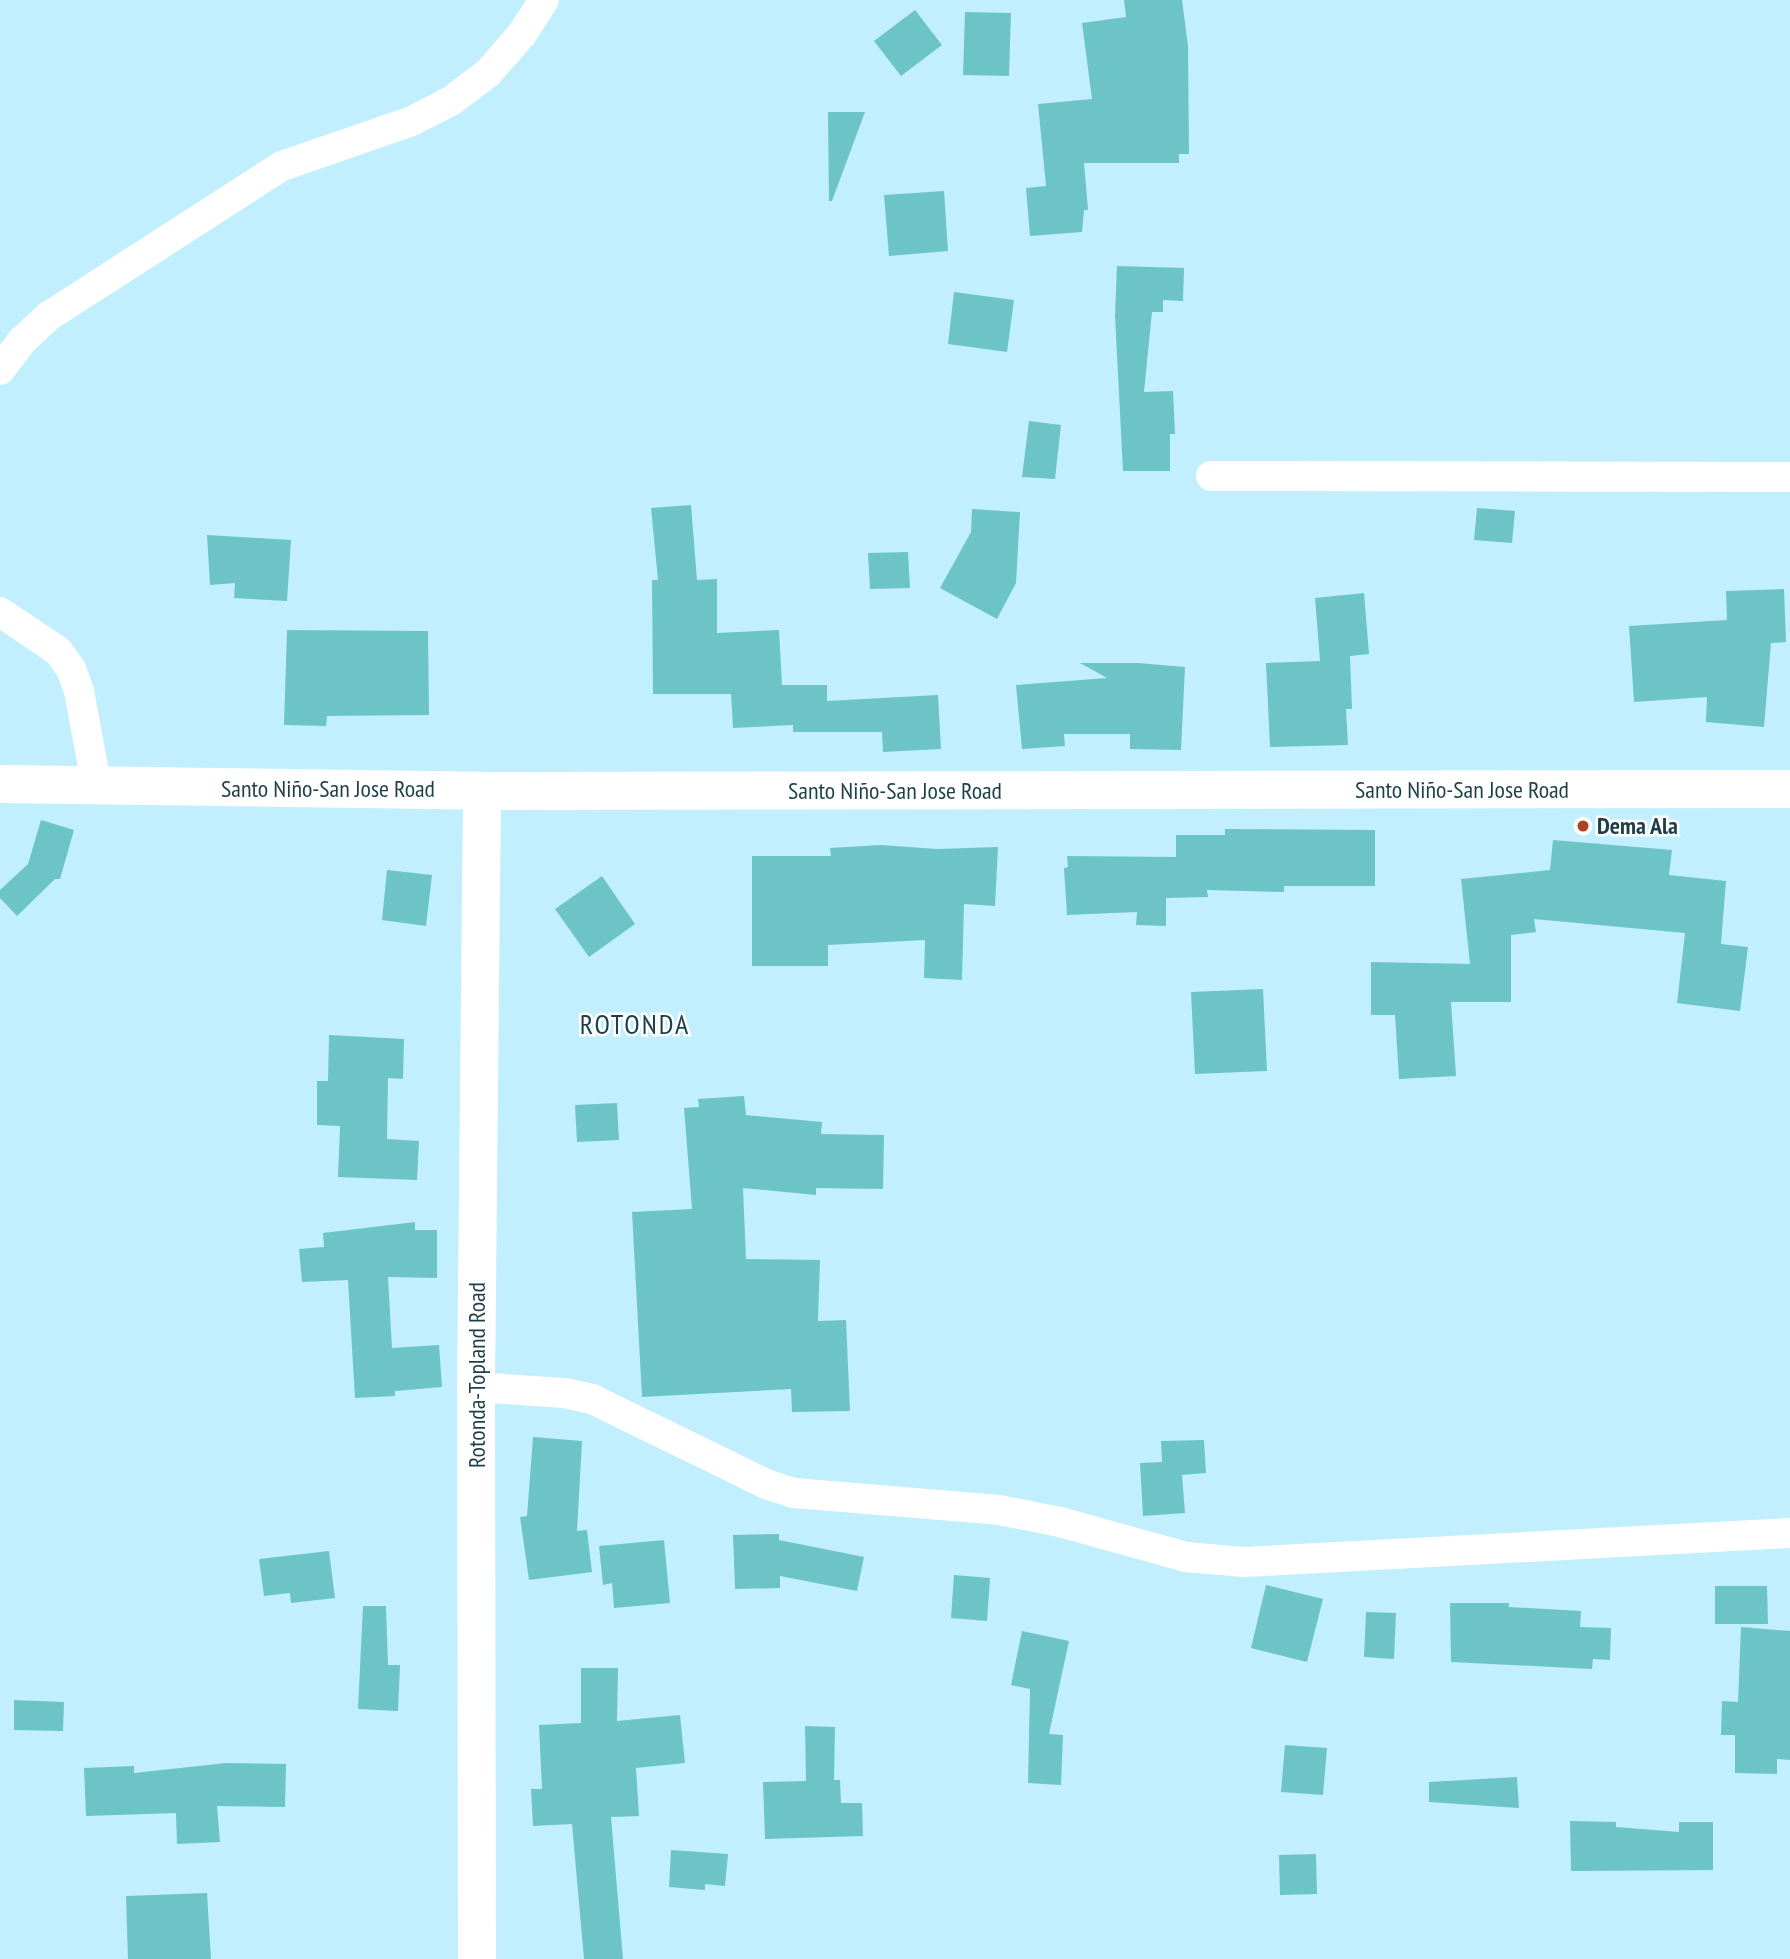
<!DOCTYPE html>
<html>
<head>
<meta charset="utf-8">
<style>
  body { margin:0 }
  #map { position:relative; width:1790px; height:1959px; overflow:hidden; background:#c1effd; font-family:"PT Sans Narrow",sans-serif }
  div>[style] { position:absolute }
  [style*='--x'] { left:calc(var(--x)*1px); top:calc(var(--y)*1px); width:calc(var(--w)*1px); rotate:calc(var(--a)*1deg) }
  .building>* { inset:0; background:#6dc4c6 }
  .street>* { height:30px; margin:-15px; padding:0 15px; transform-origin:15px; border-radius:15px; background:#fff }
  .secondary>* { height:38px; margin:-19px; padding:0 19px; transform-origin:19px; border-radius:19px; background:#fff }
  .dots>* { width:19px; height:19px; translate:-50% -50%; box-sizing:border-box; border:4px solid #fff; border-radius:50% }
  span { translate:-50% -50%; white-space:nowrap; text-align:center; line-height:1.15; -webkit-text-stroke:5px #fff; paint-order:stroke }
  .street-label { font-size:24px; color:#1d3f48 }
  .poi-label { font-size:24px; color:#1d3f48; font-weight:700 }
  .left { translate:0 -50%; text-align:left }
  .quarter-label { font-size:28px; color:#1d3f48; letter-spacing:2px }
</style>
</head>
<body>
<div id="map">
  <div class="building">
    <div style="clip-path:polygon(1124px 0,1182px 0,1188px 46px,1189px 154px,1179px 154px,1179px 163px,1084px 163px,1088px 210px,1084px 210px,1082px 232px,1030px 236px,1026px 188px,1046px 186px,1038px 104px,1092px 99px,1082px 23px,1126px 17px)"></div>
    <div style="clip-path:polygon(915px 10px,942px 45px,901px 76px,874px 41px)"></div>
    <div style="clip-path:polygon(965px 12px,1011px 13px,1009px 76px,963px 75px)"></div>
    <div style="clip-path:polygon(828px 112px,865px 112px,832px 201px,829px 201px)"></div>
    <div style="clip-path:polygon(944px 191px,948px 251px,889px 256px,884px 195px)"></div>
    <div style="clip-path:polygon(1117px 266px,1184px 268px,1183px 301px,1163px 300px,1163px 312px,1152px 312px,1144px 392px,1173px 391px,1175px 434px,1170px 434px,1170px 471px,1123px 471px,1115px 316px)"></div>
    <div style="clip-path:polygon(954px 292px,1014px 300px,1007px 352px,948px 344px)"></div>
    <div style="clip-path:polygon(1029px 421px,1061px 425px,1055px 479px,1022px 477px)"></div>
    <div style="clip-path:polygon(691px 505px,697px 580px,717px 579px,717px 633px,779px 630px,782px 685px,827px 685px,827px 701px,938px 695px,941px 749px,883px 752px,882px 732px,793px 732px,793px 725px,733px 728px,731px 694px,653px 694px,652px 580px,658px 580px,651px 508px)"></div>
    <div style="clip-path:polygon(1477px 508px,1515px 511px,1512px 543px,1474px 540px)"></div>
    <div style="clip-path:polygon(972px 509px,1020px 512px,1016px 583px,997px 619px,940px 588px,971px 532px)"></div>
    <div style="clip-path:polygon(207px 535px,291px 540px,287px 601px,234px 598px,235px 583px,210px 585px)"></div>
    <div style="clip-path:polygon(908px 552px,910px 588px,870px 589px,868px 553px)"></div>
    <div style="clip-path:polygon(1784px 589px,1786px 642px,1771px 643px,1764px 727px,1706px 722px,1707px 697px,1634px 702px,1629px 626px,1727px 620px,1726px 591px)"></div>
    <div style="clip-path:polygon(1364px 593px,1369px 654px,1350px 656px,1352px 709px,1346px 709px,1348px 745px,1270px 747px,1266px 663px,1320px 661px,1315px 598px)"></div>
    <div style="clip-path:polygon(287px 630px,428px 631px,429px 715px,327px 716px,326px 726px,284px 725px)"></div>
    <div style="clip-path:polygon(1080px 663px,1138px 663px,1185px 667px,1181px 750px,1130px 749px,1130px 734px,1064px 734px,1065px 746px,1022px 749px,1016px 685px,1107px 678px)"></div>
    <div style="clip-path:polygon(41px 820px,74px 830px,60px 879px,55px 879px,17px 916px,0 898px,0 890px,28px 864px)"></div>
    <div style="clip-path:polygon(1225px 829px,1375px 830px,1375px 886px,1284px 886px,1284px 892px,1207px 890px,1208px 897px,1166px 898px,1166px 926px,1136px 925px,1137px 912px,1067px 915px,1064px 868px,1068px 867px,1067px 856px,1176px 857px,1176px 835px,1225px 835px)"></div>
    <div style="clip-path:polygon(1553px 840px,1672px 850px,1669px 875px,1726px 881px,1721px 944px,1748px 947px,1740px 1011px,1677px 1003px,1685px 933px,1534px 919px,1536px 932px,1511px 935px,1511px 1002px,1451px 1002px,1456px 1076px,1399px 1079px,1395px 1015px,1371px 1015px,1371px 962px,1470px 964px,1461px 879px,1550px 870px)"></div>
    <div style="clip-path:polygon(881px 845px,937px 849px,998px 847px,995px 906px,964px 904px,962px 980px,924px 978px,925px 940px,828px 945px,828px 966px,752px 966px,752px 856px,831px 856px,830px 848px)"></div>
    <div style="clip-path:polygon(387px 870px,432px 875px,426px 926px,382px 920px)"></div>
    <div style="clip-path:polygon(602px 876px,635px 924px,589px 957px,555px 909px)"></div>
    <div style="clip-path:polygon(1263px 989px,1267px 1071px,1195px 1074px,1191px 992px)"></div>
    <div style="clip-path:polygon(329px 1035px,404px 1039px,403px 1079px,388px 1078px,387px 1139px,419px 1141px,417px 1180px,338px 1177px,340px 1126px,317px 1125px,317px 1081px,328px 1081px)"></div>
    <div style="clip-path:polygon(744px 1096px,746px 1115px,822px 1122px,821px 1134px,884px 1135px,883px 1189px,816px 1188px,816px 1195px,743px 1188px,746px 1259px,820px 1260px,818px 1321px,846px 1320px,850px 1411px,792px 1412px,791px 1389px,642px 1397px,632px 1212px,692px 1209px,684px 1108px,699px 1107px,698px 1099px)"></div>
    <div style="clip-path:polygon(617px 1103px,619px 1140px,577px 1142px,575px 1105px)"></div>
    <div style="clip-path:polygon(415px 1222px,415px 1230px,437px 1230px,437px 1278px,388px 1277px,392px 1348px,439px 1345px,442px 1387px,395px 1391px,395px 1396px,355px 1398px,348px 1280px,302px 1282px,299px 1249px,324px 1247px,323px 1233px)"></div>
    <div style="clip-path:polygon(533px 1437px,582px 1441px,577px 1531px,587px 1530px,592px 1572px,529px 1580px,520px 1517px,527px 1516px)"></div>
    <div style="clip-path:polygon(1204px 1440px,1206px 1473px,1182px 1475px,1185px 1513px,1143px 1516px,1140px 1463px,1162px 1462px,1161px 1441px)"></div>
    <div style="clip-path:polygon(779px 1534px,779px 1540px,864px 1557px,857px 1591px,780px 1576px,780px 1588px,735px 1589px,733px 1535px)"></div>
    <div style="clip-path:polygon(664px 1540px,670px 1603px,614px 1608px,612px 1583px,603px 1585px,599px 1546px)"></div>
    <div style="clip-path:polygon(329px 1551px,335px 1598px,291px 1603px,290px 1593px,264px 1596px,259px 1559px)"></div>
    <div style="clip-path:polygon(954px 1575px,990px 1578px,987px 1621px,951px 1618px)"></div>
    <div style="clip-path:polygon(1266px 1585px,1323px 1599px,1307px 1662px,1251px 1648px)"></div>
    <div style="clip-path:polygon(1715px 1586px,1767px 1586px,1768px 1624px,1715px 1624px)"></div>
    <div style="clip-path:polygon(1450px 1603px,1509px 1603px,1509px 1607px,1581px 1611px,1580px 1627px,1611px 1628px,1610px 1660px,1593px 1659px,1592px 1669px,1451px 1662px)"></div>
    <div style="clip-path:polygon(363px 1606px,386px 1606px,388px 1665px,400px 1665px,398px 1711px,358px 1709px)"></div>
    <div style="clip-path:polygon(1366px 1612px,1396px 1613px,1394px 1659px,1364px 1657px)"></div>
    <div style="clip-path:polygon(1741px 1627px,1790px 1631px,1790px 1760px,1777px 1759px,1777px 1774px,1735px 1773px,1735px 1735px,1721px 1735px,1722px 1701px,1738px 1702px)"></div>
    <div style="clip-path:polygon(1022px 1631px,1069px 1641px,1049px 1734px,1063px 1735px,1061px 1785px,1028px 1783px,1030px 1689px,1011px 1685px)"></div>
    <div style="clip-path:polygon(581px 1668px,618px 1668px,617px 1721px,680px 1715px,685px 1763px,636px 1768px,639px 1816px,611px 1817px,623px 1959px,584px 1959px,572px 1824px,533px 1826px,531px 1789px,542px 1789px,539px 1725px,581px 1723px)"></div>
    <div style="clip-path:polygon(14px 1700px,64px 1702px,63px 1731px,14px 1730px)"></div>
    <div style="clip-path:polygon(805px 1726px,835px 1727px,834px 1780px,840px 1780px,841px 1803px,862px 1803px,863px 1836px,765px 1839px,763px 1782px,806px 1781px)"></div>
    <div style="clip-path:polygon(1285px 1745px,1327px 1748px,1323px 1795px,1281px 1792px)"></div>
    <div style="clip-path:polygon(226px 1763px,286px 1764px,285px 1807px,217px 1806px,220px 1842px,177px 1844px,176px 1813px,86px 1816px,84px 1768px,134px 1766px,134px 1773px)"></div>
    <div style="clip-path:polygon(1517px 1777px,1519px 1808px,1429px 1802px,1429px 1782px)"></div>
    <div style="clip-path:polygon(1570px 1821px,1616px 1822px,1616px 1827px,1679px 1832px,1679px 1822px,1713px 1822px,1713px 1870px,1571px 1871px)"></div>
    <div style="clip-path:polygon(671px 1850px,728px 1854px,725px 1886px,705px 1884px,705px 1890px,669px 1887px)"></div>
    <div style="clip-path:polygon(1316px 1854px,1317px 1894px,1280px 1895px,1279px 1855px)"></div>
    <div style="clip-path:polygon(207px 1893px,211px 1959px,128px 1959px,126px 1896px)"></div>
  </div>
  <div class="street">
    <div style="--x:0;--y:370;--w:38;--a:-53"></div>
    <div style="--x:23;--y:340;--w:35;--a:-43"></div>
    <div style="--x:49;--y:316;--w:277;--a:-32.8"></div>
    <div style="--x:282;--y:166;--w:138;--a:-19.1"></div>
    <div style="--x:412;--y:121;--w:44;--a:-27.1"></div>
    <div style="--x:451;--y:101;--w:46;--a:-37.1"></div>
    <div style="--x:488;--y:73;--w:52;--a:-48.9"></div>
    <div style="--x:522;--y:34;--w:40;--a:-57.1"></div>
    <div style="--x:1211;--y:476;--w:579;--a:0.1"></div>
    <div style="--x:0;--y:612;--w:70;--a:33.9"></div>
    <div style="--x:58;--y:651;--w:22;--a:54"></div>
    <div style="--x:71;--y:669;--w:23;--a:70"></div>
    <div style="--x:79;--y:691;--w:99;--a:79.5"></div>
    <div style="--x:476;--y:1387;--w:88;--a:3.9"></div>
    <div style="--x:564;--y:1393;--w:29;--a:12"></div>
    <div style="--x:592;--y:1399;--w:194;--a:26"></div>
    <div style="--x:766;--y:1484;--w:29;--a:18"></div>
    <div style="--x:794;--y:1493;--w:206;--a:4.7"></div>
    <div style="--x:999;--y:1510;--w:62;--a:11.1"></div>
    <div style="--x:1060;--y:1522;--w:131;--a:15.5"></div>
    <div style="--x:1186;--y:1557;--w:58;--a:4.9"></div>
    <div style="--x:1244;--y:1562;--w:547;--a:-3.04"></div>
  </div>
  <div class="secondary">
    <div style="--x:0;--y:784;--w:482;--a:0.8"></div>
    <div style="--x:482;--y:791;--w:1308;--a:-0.09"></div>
    <div style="--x:477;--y:1959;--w:572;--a:-90.1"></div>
    <div style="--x:476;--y:1387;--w:596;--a:-89.42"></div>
  </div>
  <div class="dots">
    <div style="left:1583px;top:826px;background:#ac4424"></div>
  </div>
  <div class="street-label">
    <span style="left:328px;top:789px">Santo Niño-San Jose Road</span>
    <span style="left:1462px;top:790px">Santo Niño-San Jose Road</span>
    <span style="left:895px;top:791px">Santo Niño-San Jose Road</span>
    <span style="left:477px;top:1375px;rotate:-90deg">Rotonda-Topland Road</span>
  </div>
  <div class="poi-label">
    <span class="left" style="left:1597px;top:826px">Dema Ala</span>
  </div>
  <div class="quarter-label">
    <span style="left:635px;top:1024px">ROTONDA</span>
  </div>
</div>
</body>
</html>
